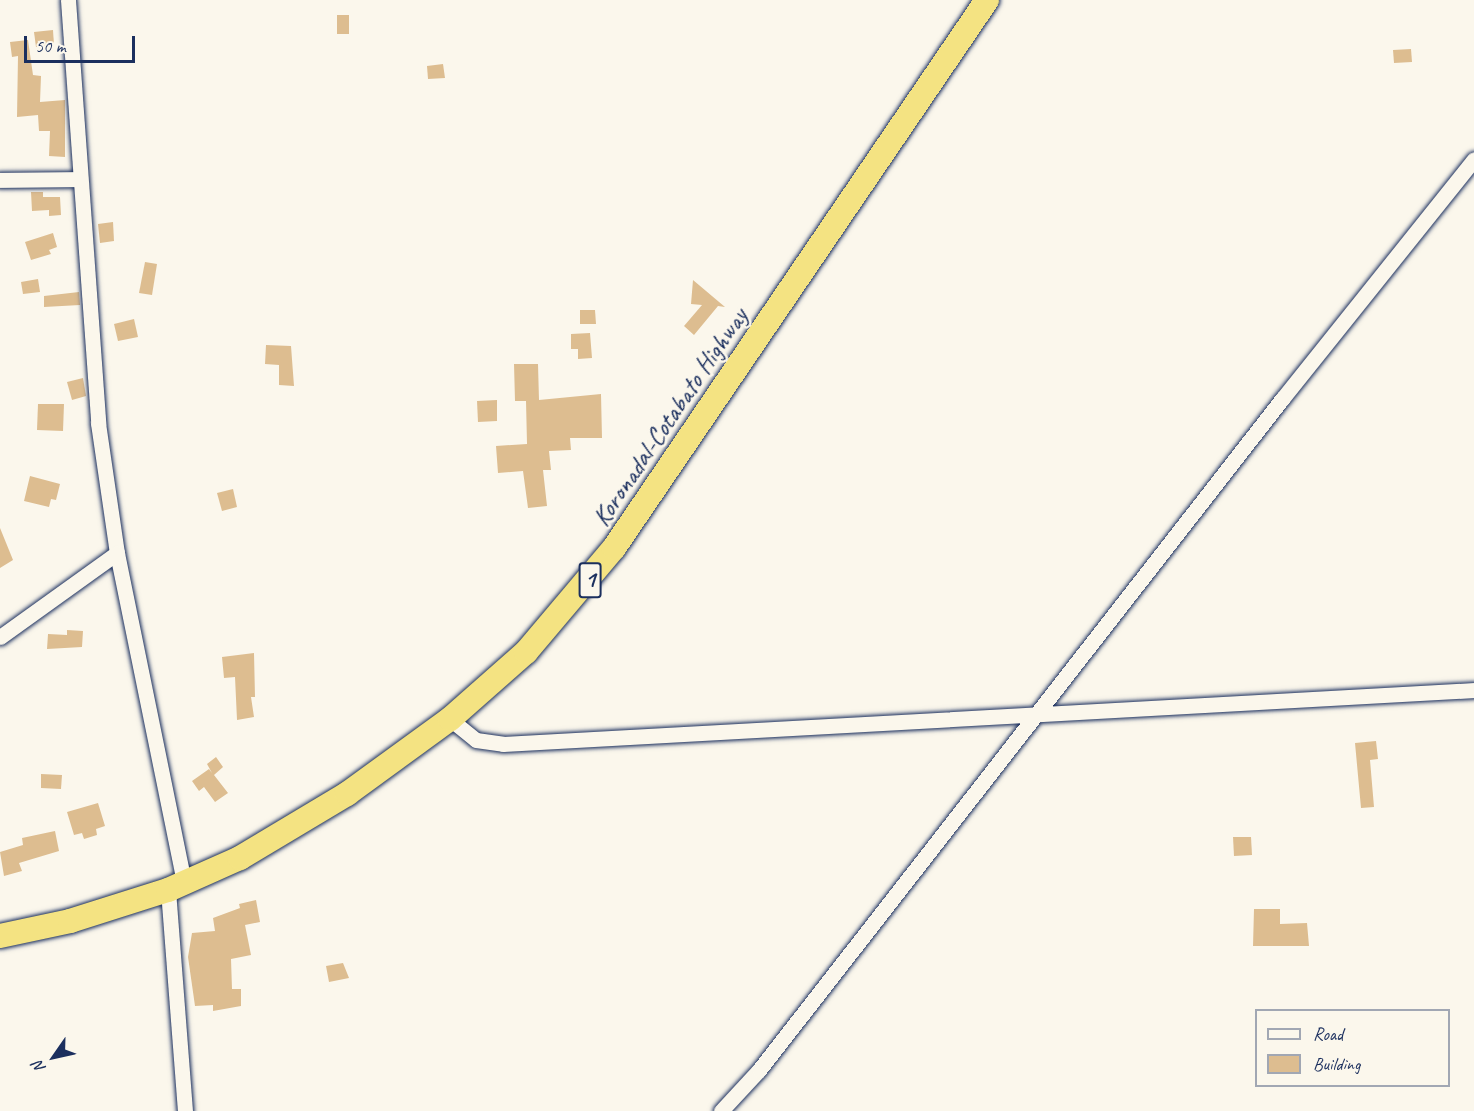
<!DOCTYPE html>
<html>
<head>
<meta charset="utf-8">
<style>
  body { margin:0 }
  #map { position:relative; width:1474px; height:1111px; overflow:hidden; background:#fbf7ec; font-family:Caveat,sans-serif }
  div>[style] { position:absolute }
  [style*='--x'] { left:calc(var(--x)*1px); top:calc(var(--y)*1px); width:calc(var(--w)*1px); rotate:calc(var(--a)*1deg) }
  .building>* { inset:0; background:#ddbd90 }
  .roads { filter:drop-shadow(0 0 2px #1b2f5e) drop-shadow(0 0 2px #1b2f5e) }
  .minor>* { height:15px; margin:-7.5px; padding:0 7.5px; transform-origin:7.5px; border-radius:7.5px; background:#fbf7ec }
  .trunk>* { height:24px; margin:-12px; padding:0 12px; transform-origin:12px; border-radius:12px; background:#f4e382 }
  span { translate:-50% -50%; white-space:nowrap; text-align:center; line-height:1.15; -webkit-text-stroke:5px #fbf7ec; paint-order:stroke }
  .shield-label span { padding:2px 4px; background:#fbf7ec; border:2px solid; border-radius:4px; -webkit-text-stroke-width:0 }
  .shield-label { font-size:24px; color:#1b2f5e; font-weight:700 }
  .street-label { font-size:26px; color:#1b2f5e }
  .legend { position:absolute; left:1255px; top:1009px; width:195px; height:78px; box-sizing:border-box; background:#fbf7ec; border:2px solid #a1a7b3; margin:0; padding:8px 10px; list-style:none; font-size:18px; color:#1b2f5e }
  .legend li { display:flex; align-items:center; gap:12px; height:30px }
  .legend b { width:30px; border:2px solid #a1a7b3 }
  .north { position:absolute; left:24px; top:1027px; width:60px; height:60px; -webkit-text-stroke:4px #fbf7ec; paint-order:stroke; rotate:236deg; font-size:16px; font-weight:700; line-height:24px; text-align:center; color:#1b2f5e }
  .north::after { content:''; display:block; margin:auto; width:21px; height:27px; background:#1b2f5e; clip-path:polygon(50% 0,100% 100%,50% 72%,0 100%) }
  .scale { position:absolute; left:24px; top:36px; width:111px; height:27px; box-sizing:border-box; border:3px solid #1b2f5e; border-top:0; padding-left:8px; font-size:18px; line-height:21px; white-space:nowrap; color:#1b2f5e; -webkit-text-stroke:4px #fbf7ec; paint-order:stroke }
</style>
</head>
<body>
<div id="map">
  <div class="building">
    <div style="clip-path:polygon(337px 15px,349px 15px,349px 34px,337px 34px)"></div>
    <div style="clip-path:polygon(53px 30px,54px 45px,36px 47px,34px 32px)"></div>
    <div style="clip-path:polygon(28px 40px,33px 75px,41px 76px,40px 102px,65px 100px,65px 157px,49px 156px,50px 131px,39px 131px,38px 115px,17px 117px,18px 56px,12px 57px,10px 42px)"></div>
    <div style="clip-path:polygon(1411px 49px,1412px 62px,1394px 63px,1393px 50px)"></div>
    <div style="clip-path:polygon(443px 64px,445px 78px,428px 79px,427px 66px)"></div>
    <div style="clip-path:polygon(31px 192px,43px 192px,43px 197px,60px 197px,61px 215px,49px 216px,49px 210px,32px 211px)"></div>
    <div style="clip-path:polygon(113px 222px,114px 241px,100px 243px,98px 224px)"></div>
    <div style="clip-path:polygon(53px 233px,57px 247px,49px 250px,51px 254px,31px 260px,25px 242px)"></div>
    <div style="clip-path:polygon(145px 262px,157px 264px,152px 295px,139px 293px)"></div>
    <div style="clip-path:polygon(38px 279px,40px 292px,23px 294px,21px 282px)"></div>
    <div style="clip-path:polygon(693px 280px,725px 307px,718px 306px,694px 335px,684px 326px,702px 305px,691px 304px)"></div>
    <div style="clip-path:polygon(79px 292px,80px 305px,44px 307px,44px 296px)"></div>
    <div style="clip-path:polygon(580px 310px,595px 310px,596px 324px,580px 324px)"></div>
    <div style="clip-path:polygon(134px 319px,138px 337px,118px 341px,114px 324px)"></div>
    <div style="clip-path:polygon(590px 333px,592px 358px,578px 359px,578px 349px,571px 349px,571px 334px)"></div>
    <div style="clip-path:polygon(266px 345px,291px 346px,294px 386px,279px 385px,279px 365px,265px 364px)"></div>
    <div style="clip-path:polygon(514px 364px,538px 364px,539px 400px,601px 394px,602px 438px,570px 438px,571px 450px,549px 451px,551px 470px,543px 470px,547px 506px,528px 508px,523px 471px,498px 473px,496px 446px,527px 444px,526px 401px,515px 401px)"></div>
    <div style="clip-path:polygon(83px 378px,86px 396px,72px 400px,67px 382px)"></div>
    <div style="clip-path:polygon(497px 400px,497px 421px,478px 422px,477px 401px)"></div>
    <div style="clip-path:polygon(38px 404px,64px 404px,63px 431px,37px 430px)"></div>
    <div style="clip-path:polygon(30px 476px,60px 484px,56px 500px,51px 499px,49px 507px,24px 501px)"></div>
    <div style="clip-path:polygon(233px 489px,237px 507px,222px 511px,217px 493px)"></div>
    <div style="clip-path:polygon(0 528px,13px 560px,0 568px)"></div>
    <div style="clip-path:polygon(67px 630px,83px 631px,82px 647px,47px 649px,48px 634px,67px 635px)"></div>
    <div style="clip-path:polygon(254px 653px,255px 697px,251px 697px,254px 717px,237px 720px,235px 677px,224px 678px,222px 657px)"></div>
    <div style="clip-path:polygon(1376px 741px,1378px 759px,1370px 760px,1374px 807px,1361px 808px,1355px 743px)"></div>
    <div style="clip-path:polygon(216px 757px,223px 767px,214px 775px,228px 793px,215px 802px,204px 787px,199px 791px,192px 781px,209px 769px,212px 773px,207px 764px)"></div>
    <div style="clip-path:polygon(41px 774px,62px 775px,61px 789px,41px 788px)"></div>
    <div style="clip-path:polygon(98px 803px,105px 826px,96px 829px,97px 835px,84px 839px,82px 833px,74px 835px,67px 812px)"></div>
    <div style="clip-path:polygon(55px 831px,59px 851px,19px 863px,22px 871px,4px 876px,0 852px,23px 845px,22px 838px)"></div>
    <div style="clip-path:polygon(1233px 837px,1251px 837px,1252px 855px,1234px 856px)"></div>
    <div style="clip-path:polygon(256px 900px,260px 922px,245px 925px,251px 955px,231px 959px,232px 989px,241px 989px,241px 1006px,213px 1011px,213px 1005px,195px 1006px,188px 957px,192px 933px,215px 931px,213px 918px,240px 908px,239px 904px)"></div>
    <div style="clip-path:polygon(1254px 909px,1280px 909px,1280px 924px,1307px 923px,1309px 946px,1253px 946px)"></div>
    <div style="clip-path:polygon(343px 963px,349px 978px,329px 982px,326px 966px)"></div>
  </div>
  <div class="roads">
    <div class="minor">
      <div style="--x:68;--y:0;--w:424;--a:85.9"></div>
      <div style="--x:98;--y:423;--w:131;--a:81.7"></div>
      <div style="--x:117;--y:553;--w:337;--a:78.5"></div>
      <div style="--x:0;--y:180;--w:78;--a:-0.7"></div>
      <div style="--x:0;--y:637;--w:144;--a:-35.7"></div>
      <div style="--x:450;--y:719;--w:33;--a:39"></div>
      <div style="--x:476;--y:740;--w:27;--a:8"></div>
      <div style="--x:503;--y:744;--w:973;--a:-3.18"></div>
      <div style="--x:168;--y:890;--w:222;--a:85.6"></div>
      <div style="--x:721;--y:1111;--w:56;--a:-47.2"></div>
      <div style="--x:759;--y:1070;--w:851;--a:-52.07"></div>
      <div style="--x:1282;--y:399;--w:307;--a:-51.3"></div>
    </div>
    <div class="trunk">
      <div style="--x:0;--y:936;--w:72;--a:-12.1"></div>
      <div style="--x:70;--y:921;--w:103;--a:-17.6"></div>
      <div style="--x:168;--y:890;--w:79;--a:-24"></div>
      <div style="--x:240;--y:858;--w:125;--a:-30.9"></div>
      <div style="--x:347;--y:794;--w:127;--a:-36.1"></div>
      <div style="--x:450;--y:719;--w:101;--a:-41.4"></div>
      <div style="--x:526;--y:652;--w:136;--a:-49.8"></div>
      <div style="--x:614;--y:548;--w:663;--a:-55.76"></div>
    </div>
  </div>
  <div class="shield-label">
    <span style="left:590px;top:580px">1</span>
  </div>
  <div class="street-label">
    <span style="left:670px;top:417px;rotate:-56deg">Koronadal-Cotabato Highway</span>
  </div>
  <ul class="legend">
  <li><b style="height:8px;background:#fbf7ec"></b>Road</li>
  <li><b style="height:16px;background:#ddbd90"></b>Building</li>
  </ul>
  <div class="north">N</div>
  <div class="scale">50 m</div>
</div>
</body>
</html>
